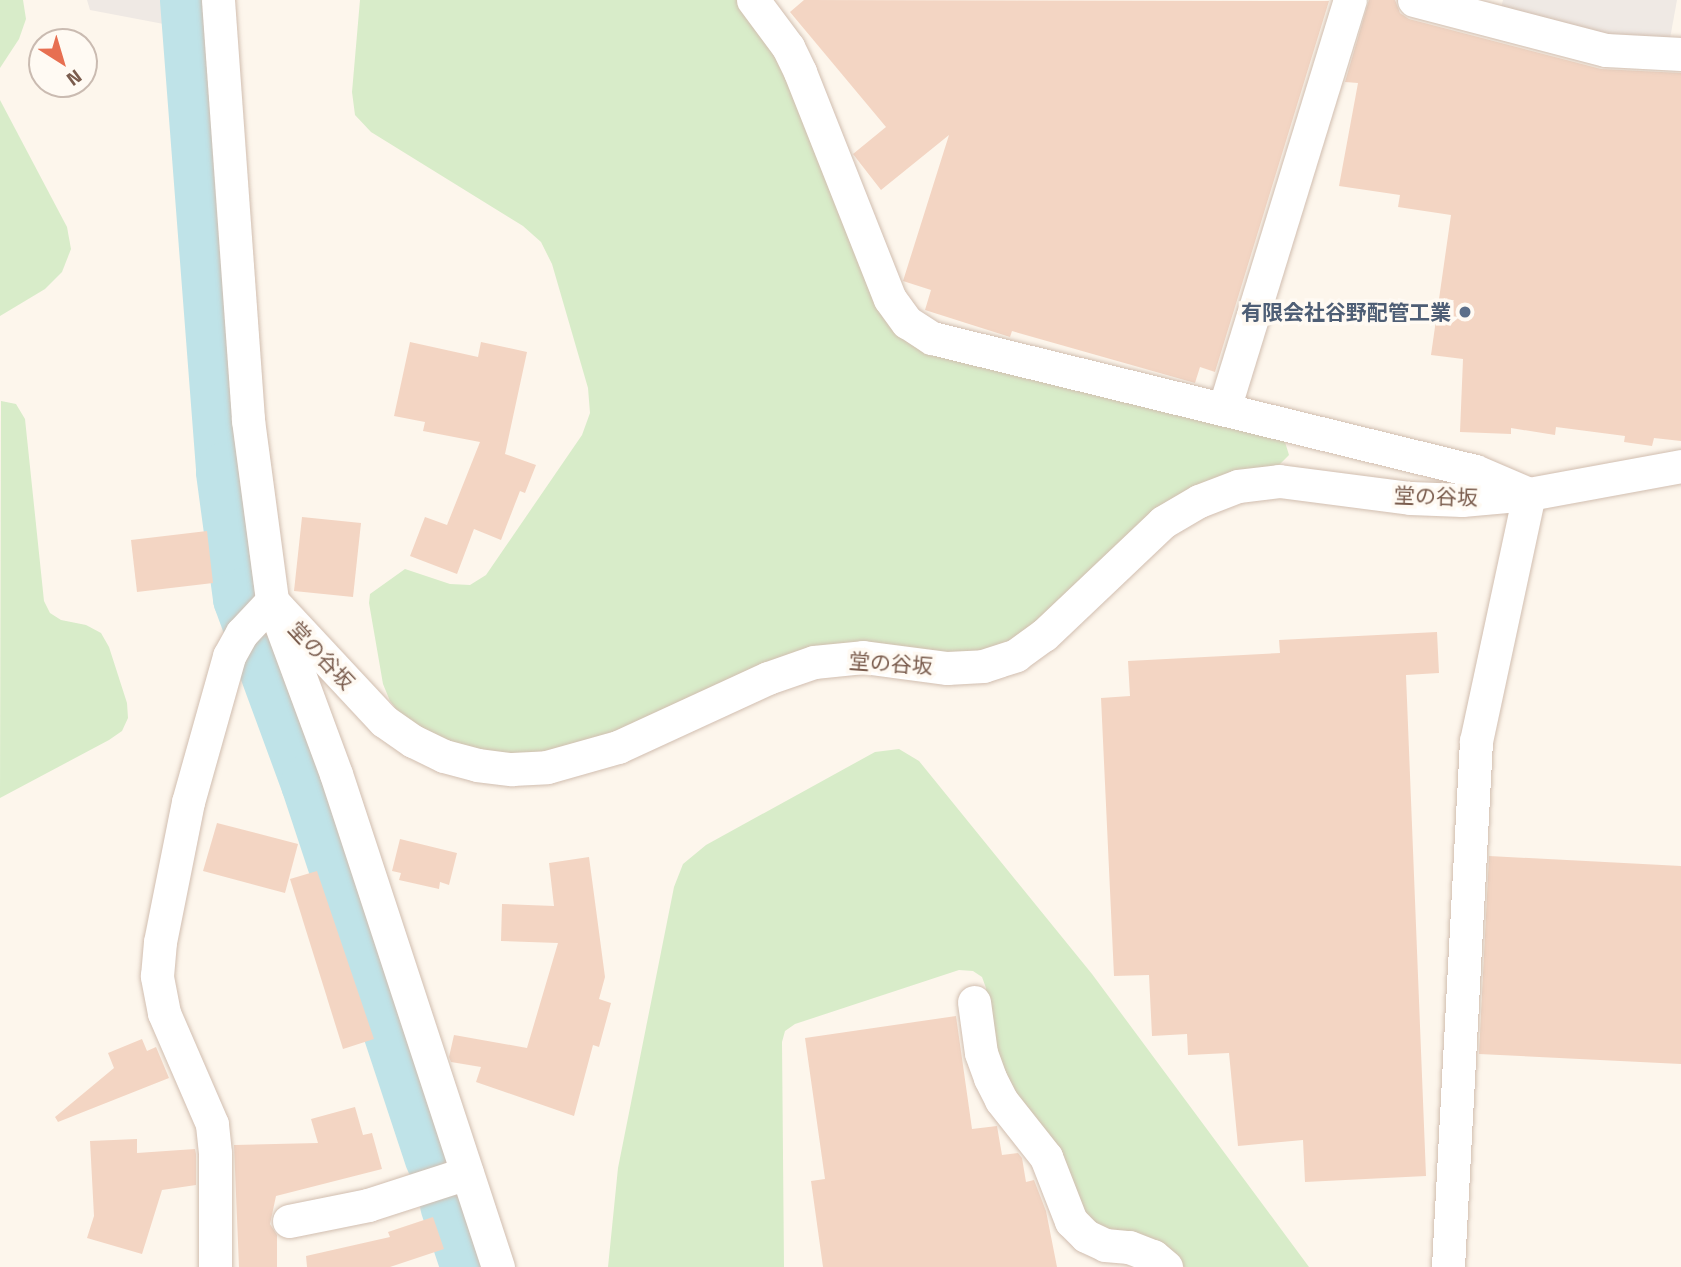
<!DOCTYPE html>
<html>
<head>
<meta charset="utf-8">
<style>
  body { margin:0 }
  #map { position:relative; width:1681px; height:1267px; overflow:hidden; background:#fdf6ec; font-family:"Titillium Web","Noto Sans JP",sans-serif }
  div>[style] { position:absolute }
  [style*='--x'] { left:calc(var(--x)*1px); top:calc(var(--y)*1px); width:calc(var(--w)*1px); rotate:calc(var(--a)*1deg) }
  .industrial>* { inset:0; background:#efe9e4 }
  .green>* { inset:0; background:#d8ecc9 }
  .river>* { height:61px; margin:-30.5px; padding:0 30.5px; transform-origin:30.5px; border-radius:30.5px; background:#bfe3e8 }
  .building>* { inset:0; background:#f3d5c3 }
  .roads { filter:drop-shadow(0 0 2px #d1beb0) drop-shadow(0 0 2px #d1beb0) }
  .minor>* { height:33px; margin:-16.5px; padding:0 16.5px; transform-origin:16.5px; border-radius:16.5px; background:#fff }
  .dots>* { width:19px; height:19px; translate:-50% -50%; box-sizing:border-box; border:4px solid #fffaf3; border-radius:50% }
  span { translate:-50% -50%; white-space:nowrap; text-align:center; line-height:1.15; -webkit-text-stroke:7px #fffaf3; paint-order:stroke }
  .service-label { font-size:21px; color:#4e5e75; font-weight:700 }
  .right { translate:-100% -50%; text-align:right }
  .street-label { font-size:21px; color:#7a5c4d }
  .north { position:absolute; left:28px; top:28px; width:70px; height:70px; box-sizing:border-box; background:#fffaf3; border:2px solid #cabbb1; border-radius:50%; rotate:143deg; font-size:19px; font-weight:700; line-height:28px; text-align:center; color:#7a5c4d }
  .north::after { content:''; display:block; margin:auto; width:24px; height:32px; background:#e76f51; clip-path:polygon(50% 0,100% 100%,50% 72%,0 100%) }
</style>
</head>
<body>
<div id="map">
  <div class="industrial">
    <div style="clip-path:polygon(87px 0,167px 0,169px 25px,90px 10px)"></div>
    <div style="clip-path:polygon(1503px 0,1677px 0,1669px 44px,1608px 40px,1500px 12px)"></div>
  </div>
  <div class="green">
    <div style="clip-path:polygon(0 0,23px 0,26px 19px,19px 39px,0 68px)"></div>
    <div style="clip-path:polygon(360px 0,737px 0,777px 53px,879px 305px,1275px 435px,1285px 442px,1289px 455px,1280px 464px,1267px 470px,1010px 644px,980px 654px,914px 650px,576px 746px,512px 756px,449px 744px,401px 715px,390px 701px,383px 684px,369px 603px,370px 594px,405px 569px,450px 584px,470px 585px,486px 575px,582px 435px,590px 413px,588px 388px,552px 264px,541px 242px,523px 226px,371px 132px,355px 115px,352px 92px)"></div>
    <div style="clip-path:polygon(0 100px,67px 227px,71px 249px,62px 272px,45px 289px,0 316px)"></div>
    <div style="clip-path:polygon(1px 401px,16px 404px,25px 419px,44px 601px,50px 613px,61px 620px,86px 625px,101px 633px,109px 647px,127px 703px,128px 718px,122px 731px,109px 740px,0 798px)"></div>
    <div style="clip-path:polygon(899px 749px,919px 761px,1092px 974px,1309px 1267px,1184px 1267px,1181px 1262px,1093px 1225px,1012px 1094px,988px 1026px,986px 988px,982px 977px,973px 971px,959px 970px,795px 1024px,785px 1031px,782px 1042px,784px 1267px,608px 1267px,618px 1168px,674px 887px,683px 864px,706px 845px,875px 752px)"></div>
  </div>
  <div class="river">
    <div style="--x:190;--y:0;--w:473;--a:85.6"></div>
    <div style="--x:226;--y:472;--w:127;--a:82.3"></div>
    <div style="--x:243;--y:598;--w:197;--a:69.8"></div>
    <div style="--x:311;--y:783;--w:394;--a:71.7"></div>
    <div style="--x:450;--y:1204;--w:66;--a:71.6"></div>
  </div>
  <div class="building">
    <div style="clip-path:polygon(804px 0,1329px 1px,1215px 372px,1200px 367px,1195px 383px,1012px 331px,1010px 337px,925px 310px,931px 290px,903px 281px,949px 135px,881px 190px,853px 154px,886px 127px,790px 12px)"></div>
    <div style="clip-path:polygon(1369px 0,1395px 0,1400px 13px,1409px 19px,1601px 69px,1681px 73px,1681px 441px,1654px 438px,1652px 446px,1624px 442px,1625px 436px,1556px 427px,1555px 435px,1511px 428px,1511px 434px,1460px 432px,1463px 359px,1431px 355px,1451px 215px,1398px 207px,1400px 195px,1339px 186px,1358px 83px,1345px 82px)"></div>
    <div style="clip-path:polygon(410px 342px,478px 357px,481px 342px,527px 352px,505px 454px,536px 465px,525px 493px,520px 491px,501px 540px,474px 529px,457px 574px,410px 556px,425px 517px,447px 525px,480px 442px,423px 431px,425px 422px,394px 416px)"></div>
    <div style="clip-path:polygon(302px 517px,361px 523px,353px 597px,294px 591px)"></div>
    <div style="clip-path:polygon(207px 531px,213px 583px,137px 592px,131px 540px)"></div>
    <div style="clip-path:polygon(1437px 632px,1439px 673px,1406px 675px,1426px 1176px,1305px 1182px,1303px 1140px,1238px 1146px,1229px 1053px,1188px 1055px,1187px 1034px,1152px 1036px,1149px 975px,1114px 976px,1101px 698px,1130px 696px,1128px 661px,1280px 653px,1279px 640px)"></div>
    <div style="clip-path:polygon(217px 823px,298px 844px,285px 893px,203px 871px)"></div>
    <div style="clip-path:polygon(400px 839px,457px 853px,449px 885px,440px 882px,439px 889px,399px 880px,401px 873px,392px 871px)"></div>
    <div style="clip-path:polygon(1489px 856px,1681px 866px,1681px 1064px,1479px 1054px)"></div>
    <div style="clip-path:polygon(589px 857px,605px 977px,599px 999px,611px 1003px,599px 1047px,593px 1045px,574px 1116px,476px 1082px,481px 1067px,451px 1062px,449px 1057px,454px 1035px,527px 1048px,558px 943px,501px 941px,502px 904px,554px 906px,549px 863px)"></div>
    <div style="clip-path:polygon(317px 871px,374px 1039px,343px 1049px,290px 879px)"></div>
    <div style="clip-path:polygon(956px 1016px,972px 1129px,997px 1126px,1002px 1155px,1018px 1153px,1022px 1158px,1026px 1182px,1034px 1180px,1046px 1211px,1057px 1267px,823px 1267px,811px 1181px,825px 1179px,805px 1038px)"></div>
    <div style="clip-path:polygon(142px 1039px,147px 1051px,156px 1047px,169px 1078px,58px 1122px,55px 1117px,114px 1068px,108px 1053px)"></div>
    <div style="clip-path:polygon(355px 1107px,363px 1135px,372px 1133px,382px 1169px,276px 1196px,270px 1224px,277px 1235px,277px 1267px,239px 1267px,234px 1145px,318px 1143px,311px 1119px)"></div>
    <div style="clip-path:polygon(137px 1139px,137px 1153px,195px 1149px,196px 1154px,196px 1185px,162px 1190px,142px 1254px,87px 1238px,94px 1216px,90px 1141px)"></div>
    <div style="clip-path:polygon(433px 1217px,444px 1249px,390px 1267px,307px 1267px,306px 1256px,390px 1237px,388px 1232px)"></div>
  </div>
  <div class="roads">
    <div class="minor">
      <div style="--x:218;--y:0;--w:421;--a:85.9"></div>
      <div style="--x:248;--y:420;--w:183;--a:82.4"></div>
      <div style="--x:272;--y:601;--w:184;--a:69.7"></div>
      <div style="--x:336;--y:774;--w:519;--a:71.81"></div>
      <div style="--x:753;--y:0;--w:59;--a:53.3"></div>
      <div style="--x:788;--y:47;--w:28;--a:64"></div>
      <div style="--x:800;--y:72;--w:244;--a:68.4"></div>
      <div style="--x:890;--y:299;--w:29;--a:54"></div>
      <div style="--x:907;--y:322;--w:30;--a:33"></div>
      <div style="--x:932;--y:338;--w:559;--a:13.76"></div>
      <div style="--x:1475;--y:471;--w:59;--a:23.1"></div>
      <div style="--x:1529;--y:494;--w:155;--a:-10.4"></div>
      <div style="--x:1414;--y:0;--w:198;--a:14.6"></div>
      <div style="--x:1606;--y:50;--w:75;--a:3.1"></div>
      <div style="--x:1224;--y:409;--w:428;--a:-72.9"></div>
      <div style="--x:272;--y:601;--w:164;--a:47"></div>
      <div style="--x:384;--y:721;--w:35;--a:35"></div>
      <div style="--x:413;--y:741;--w:34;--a:26"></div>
      <div style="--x:444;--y:756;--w:34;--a:15"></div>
      <div style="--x:477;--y:765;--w:35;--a:7"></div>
      <div style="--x:512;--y:769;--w:35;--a:-3"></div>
      <div style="--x:547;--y:767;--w:74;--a:-15.7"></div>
      <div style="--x:618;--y:747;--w:165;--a:-24.7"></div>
      <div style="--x:768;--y:678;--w:49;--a:-19.2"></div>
      <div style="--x:814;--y:662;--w:49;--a:-5.8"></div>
      <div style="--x:863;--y:657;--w:85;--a:7.5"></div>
      <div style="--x:947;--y:668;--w:36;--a:-3"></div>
      <div style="--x:983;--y:666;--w:35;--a:-18"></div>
      <div style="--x:1016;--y:655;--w:34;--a:-36"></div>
      <div style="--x:1044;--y:635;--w:164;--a:-43.5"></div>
      <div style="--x:1163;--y:522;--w:42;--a:-30.3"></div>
      <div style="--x:1199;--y:501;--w:42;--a:-21"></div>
      <div style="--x:1238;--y:486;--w:41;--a:-7"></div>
      <div style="--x:1279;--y:481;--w:132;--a:7.4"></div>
      <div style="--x:1410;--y:498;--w:52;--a:2.2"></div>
      <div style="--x:1462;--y:500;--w:67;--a:-5.1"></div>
      <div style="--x:1529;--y:494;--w:253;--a:102.1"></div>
      <div style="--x:1476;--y:741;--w:527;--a:93.05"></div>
      <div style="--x:974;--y:1002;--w:51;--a:82.2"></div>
      <div style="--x:981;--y:1053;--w:27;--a:70"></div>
      <div style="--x:990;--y:1078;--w:25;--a:63"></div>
      <div style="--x:1001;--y:1100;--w:73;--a:51.7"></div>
      <div style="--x:1046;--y:1157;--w:69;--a:68.7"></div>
      <div style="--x:1071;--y:1221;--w:21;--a:45"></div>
      <div style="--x:1086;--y:1236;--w:21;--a:25"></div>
      <div style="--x:1105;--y:1245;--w:24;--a:5"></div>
      <div style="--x:1129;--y:1247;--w:26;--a:21"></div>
      <div style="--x:1153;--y:1256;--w:17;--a:40"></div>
      <div style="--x:289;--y:1221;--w:81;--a:-11.4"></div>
      <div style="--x:368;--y:1205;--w:104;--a:-17.9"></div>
      <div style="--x:215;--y:1267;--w:114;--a:-90"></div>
      <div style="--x:215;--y:1153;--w:29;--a:-96"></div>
      <div style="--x:212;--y:1124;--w:121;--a:-113.4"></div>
      <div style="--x:164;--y:1013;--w:38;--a:-101"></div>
      <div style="--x:157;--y:976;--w:34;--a:-85"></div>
      <div style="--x:160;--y:942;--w:143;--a:-78.7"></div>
      <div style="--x:188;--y:802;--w:152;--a:-74.3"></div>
      <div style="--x:229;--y:656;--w:26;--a:-61"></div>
      <div style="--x:242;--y:633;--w:44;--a:-46.8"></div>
    </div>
  </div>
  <div class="dots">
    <div style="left:1465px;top:312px;background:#5c6f8a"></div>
  </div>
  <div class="service-label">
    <span class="right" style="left:1451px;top:312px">有限会社谷野配管工業</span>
  </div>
  <div class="street-label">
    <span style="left:1436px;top:496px;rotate:2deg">堂の谷坂</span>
    <span style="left:322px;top:655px;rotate:47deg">堂の谷坂</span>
    <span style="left:891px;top:663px;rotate:4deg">堂の谷坂</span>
  </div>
  <div class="north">N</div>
</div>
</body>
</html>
